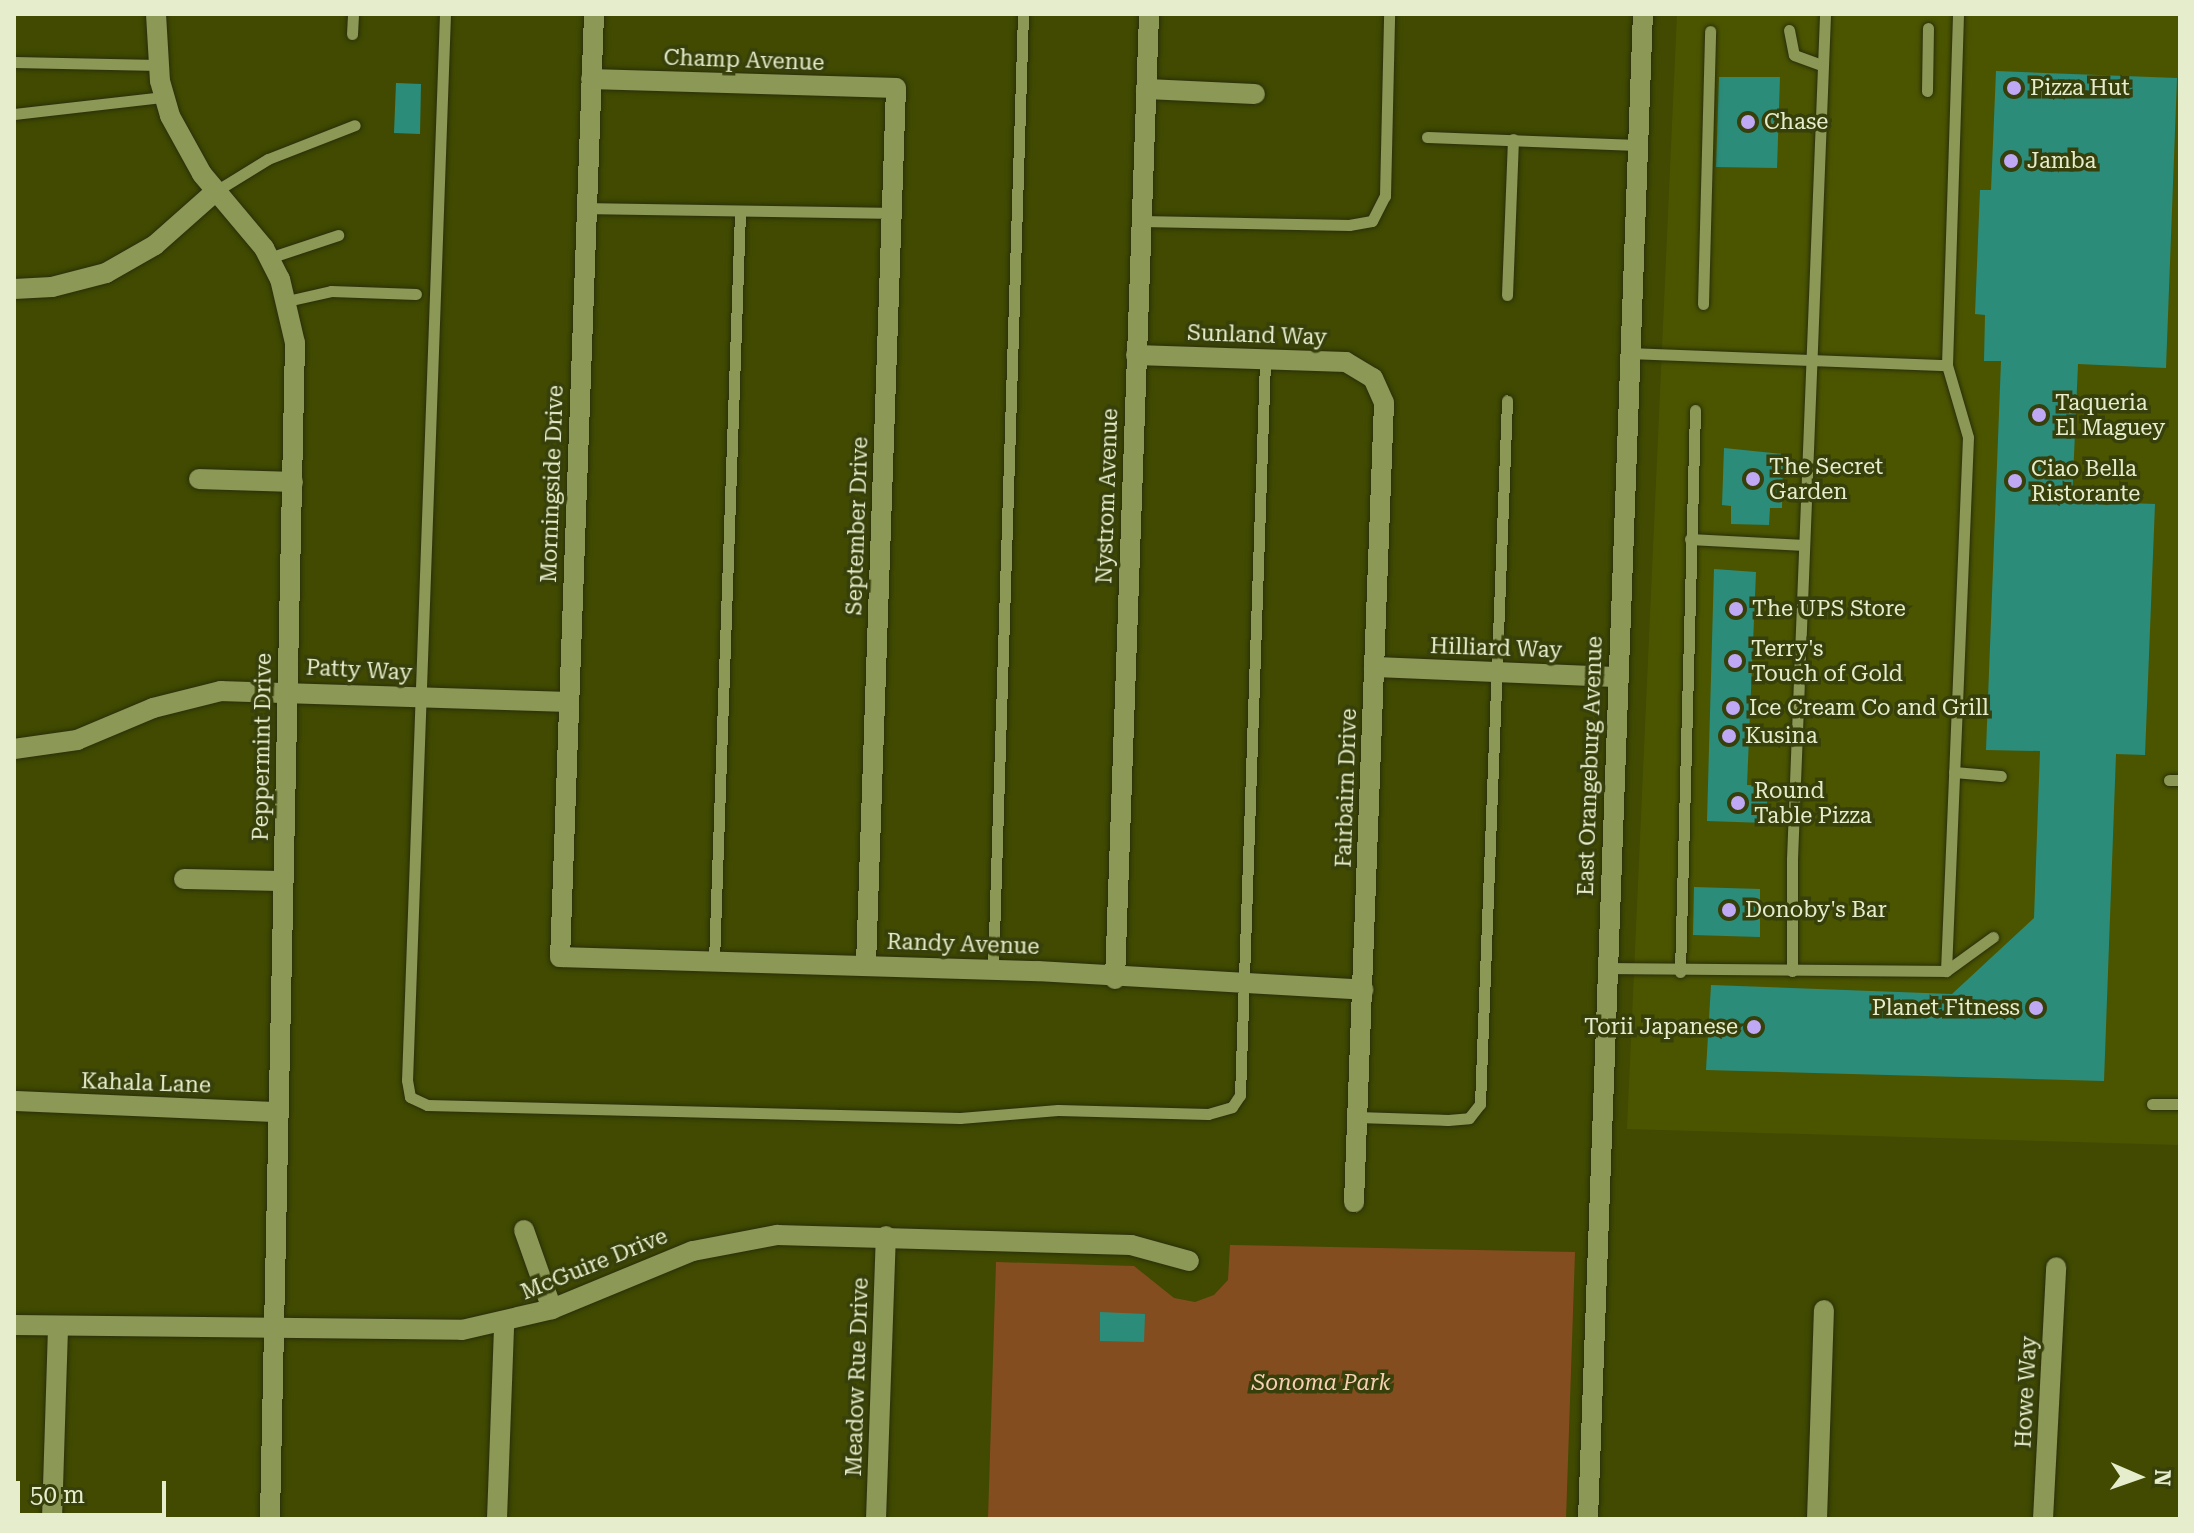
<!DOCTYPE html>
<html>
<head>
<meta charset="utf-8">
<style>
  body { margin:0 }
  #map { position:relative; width:2194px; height:1533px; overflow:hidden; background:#414a00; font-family:"Roboto Serif",serif }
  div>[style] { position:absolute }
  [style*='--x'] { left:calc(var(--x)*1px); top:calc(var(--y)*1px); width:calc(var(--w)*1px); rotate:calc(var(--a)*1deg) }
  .built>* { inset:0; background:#4b5500 }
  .green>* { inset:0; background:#844d1f }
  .building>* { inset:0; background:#2c8c7a }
  .roads { filter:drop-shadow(0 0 2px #292e0b) drop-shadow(0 0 2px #292e0b) }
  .lane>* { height:11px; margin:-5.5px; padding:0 5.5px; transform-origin:5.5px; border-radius:5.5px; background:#8c9856 }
  .street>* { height:20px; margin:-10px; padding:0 10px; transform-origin:10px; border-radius:10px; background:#8c9856 }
  .secondary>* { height:20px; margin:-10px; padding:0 10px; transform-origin:10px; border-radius:10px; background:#8c9856 }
  .dots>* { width:22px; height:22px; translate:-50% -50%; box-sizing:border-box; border:4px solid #373f0b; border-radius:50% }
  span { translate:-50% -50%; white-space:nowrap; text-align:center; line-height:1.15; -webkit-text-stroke:7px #373f0b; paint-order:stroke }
  .street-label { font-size:22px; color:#e6edcc }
  .poi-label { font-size:22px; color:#e6edcc }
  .left { translate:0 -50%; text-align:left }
  .right { translate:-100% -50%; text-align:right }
  .park-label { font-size:22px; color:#f7d0b3; font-style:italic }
  .frame { position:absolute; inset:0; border:16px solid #e6edcc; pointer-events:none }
  .north { position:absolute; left:2098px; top:1437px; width:80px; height:80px; -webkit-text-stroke:6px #373f0b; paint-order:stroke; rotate:92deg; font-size:22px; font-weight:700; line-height:32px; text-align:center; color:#e6edcc }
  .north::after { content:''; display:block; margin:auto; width:28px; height:36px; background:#e6edcc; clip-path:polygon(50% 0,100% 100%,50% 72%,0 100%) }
  .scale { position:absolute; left:16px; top:1481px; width:150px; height:36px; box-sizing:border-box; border:4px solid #e6edcc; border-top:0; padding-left:10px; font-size:24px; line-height:28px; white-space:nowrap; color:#e6edcc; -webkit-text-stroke:6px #373f0b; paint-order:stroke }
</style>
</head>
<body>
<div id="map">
  <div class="built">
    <div style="clip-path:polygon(1677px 14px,2180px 14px,2180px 1145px,1627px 1129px)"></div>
  </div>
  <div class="green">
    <div style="clip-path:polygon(1230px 1245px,1575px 1252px,1566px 1519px,988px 1519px,996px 1262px,1134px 1266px,1174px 1298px,1195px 1302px,1214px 1295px,1228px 1280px)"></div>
  </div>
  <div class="building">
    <div style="clip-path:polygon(1996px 71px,2177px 78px,2166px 368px,2078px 364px,2072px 501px,2155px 504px,2145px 755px,2116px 754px,2104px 1081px,1706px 1070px,1711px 985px,1952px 994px,2034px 918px,2040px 751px,1986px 750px,2001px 361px,1984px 361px,1985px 315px,1975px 314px,1980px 190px,1991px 190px)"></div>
    <div style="clip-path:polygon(1719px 77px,1780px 77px,1777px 168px,1716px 167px)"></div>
    <div style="clip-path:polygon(396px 83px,421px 84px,420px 134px,394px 133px)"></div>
    <div style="clip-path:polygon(1724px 448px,1783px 454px,1782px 508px,1770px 508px,1769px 525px,1731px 524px,1731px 506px,1722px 505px)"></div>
    <div style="clip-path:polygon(1714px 569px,1756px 572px,1747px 785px,1768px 786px,1766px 823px,1707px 821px)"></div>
    <div style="clip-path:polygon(1694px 887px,1760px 889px,1760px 937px,1693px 935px)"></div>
    <div style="clip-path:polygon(1100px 1312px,1145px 1314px,1144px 1342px,1100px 1341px)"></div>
  </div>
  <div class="roads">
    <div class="lane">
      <div style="--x:445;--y:14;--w:1067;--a:92.04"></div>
      <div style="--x:407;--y:1080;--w:17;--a:80"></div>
      <div style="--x:410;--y:1097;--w:19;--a:25"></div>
      <div style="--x:427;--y:1105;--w:533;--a:1.4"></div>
      <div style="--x:960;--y:1118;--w:98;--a:-4.7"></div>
      <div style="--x:1058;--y:1110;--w:150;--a:1.5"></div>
      <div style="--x:1208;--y:1114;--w:25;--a:-16"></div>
      <div style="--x:1232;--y:1107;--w:14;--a:-56"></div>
      <div style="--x:1240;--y:1095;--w:736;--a:-88.05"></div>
      <div style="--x:1789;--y:30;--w:25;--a:79"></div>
      <div style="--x:1794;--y:55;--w:30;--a:20"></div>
      <div style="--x:352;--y:34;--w:20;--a:-87"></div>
      <div style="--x:14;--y:62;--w:144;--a:1.2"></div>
      <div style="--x:1927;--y:91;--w:63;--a:-89.1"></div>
      <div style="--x:14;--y:114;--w:151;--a:-6.5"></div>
      <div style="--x:1427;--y:137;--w:211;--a:2.2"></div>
      <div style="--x:216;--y:191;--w:61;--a:-31.6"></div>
      <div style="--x:268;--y:159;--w:93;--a:-21.3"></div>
      <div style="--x:586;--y:208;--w:306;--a:0.9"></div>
      <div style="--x:1141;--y:221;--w:208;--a:1.1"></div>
      <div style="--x:1349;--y:225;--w:23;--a:-10"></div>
      <div style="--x:1372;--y:221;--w:28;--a:-63"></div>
      <div style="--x:1385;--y:196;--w:182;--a:-88.7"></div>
      <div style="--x:269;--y:258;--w:73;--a:-18.4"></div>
      <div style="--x:1507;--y:295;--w:156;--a:-87.8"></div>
      <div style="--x:287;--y:301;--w:45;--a:-12.8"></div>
      <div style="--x:331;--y:291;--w:85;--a:2"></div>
      <div style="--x:1703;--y:304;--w:273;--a:-88.5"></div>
      <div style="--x:1630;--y:353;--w:317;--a:2.2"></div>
      <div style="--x:1690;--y:539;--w:114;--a:3"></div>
      <div style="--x:1954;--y:772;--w:47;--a:4.9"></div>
      <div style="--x:2169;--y:780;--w:11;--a:0"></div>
      <div style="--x:714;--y:961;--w:750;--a:-88.01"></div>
      <div style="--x:1609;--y:968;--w:337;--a:0.5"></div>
      <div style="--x:1946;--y:971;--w:58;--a:-35.9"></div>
      <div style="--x:993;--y:969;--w:955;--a:-88.2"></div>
      <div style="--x:1792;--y:971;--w:112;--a:-90"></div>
      <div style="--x:1792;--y:859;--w:846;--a:-87.76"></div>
      <div style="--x:1946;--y:971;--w:534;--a:-87.64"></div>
      <div style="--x:1968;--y:437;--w:75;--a:-106.3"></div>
      <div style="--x:1947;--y:365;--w:351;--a:-88.2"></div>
      <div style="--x:1680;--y:972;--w:562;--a:-88.47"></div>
      <div style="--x:2152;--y:1104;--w:28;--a:0"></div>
      <div style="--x:1357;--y:1117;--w:91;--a:1.9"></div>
      <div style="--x:1448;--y:1120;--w:21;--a:-5"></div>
      <div style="--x:1469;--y:1118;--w:18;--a:-52"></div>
      <div style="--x:1480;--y:1104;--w:704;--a:-87.8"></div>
    </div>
    <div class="street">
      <div style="--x:156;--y:14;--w:67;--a:86.6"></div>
      <div style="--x:160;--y:81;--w:36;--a:74"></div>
      <div style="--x:170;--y:116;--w:66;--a:61.1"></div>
      <div style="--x:202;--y:174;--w:97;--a:50"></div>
      <div style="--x:264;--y:248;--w:35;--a:63"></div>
      <div style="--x:280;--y:279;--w:66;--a:76.8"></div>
      <div style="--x:295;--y:343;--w:1176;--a:91.22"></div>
      <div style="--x:594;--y:14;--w:944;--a:92.06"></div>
      <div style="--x:560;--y:957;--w:478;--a:1.7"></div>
      <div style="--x:1038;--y:971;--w:326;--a:3.3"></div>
      <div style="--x:591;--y:79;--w:305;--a:1.7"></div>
      <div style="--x:896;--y:88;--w:878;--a:91.96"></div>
      <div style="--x:1146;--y:89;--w:109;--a:2.6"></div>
      <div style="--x:14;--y:289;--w:38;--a:-3"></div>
      <div style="--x:52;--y:287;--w:56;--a:-14.5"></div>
      <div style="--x:106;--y:273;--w:56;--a:-29.7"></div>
      <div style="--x:155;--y:245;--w:81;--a:-41.5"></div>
      <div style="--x:1136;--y:355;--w:210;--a:1.9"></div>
      <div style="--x:1346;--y:362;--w:31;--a:31"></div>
      <div style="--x:1373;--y:378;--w:27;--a:66"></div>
      <div style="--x:1384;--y:403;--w:800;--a:92.15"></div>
      <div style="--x:199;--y:479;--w:94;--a:1.8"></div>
      <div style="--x:1374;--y:667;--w:243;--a:2.4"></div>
      <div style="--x:14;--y:749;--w:64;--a:-8.1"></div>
      <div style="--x:77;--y:740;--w:82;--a:-22.8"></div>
      <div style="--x:153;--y:708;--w:70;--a:-14"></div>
      <div style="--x:221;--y:691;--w:346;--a:1.8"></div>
      <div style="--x:184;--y:879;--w:98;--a:1.2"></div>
      <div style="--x:1115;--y:979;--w:966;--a:-87.98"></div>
      <div style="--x:14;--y:1101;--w:262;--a:2.4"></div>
      <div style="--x:524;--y:1230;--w:84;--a:70.5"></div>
      <div style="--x:14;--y:1325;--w:448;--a:0.6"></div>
      <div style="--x:462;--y:1330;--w:92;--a:-13.1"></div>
      <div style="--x:552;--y:1309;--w:152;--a:-22.4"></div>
      <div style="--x:693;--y:1251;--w:86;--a:-10.8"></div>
      <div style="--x:777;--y:1235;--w:354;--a:1.6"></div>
      <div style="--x:1131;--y:1245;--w:60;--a:15.4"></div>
      <div style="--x:52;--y:1519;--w:193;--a:-88.2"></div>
      <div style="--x:497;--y:1519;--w:195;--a:-87.9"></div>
      <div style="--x:876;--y:1519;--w:283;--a:-88"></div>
      <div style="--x:1817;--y:1519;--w:209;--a:-88.1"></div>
      <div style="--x:2043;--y:1519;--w:252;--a:-87"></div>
    </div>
    <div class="secondary">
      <div style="--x:1588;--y:1519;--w:1506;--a:-87.91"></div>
    </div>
  </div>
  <div class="dots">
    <div style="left:2014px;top:88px;background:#bfa8f4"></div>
    <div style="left:1748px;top:122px;background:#bfa8f4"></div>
    <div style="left:2011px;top:161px;background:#bfa8f4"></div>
    <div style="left:2039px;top:415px;background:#bfa8f4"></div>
    <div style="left:1753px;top:479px;background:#bfa8f4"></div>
    <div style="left:2015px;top:481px;background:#bfa8f4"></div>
    <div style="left:1736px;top:609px;background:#bfa8f4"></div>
    <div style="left:1735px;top:661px;background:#bfa8f4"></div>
    <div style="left:1733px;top:708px;background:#bfa8f4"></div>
    <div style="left:1729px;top:736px;background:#bfa8f4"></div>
    <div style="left:1738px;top:803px;background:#bfa8f4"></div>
    <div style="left:1729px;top:910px;background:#bfa8f4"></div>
    <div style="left:2036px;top:1008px;background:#bfa8f4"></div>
    <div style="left:1754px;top:1027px;background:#bfa8f4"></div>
  </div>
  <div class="street-label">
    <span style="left:744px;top:60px;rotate:2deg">Champ Avenue</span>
    <span style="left:1257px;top:335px;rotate:2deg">Sunland Way</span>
    <span style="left:552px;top:484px;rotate:-88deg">Morningside Drive</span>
    <span style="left:1107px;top:496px;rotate:-88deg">Nystrom Avenue</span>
    <span style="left:857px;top:526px;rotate:-88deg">September Drive</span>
    <span style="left:1496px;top:648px;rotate:2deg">Hilliard Way</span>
    <span style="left:359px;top:670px;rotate:3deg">Patty Way</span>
    <span style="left:262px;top:747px;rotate:-89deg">Peppermint Drive</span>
    <span style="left:1590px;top:766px;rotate:-88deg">East Orangeburg Avenue</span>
    <span style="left:1346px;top:788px;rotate:-88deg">Fairbairn Drive</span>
    <span style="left:963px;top:944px;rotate:2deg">Randy Avenue</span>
    <span style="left:146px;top:1083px;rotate:2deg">Kahala Lane</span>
    <span style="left:594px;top:1264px;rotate:-22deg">McGuire Drive</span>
    <span style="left:857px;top:1377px;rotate:-88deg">Meadow Rue Drive</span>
    <span style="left:2026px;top:1392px;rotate:-87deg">Howe Way</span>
  </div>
  <div class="poi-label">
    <span class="left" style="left:2030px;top:88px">Pizza Hut</span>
    <span class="left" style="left:1764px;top:122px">Chase</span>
    <span class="left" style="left:2027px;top:161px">Jamba</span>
    <span class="left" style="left:2055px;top:415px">Taqueria<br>El Maguey</span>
    <span class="left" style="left:1769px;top:479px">The Secret<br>Garden</span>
    <span class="left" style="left:2031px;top:481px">Ciao Bella<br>Ristorante</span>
    <span class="left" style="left:1752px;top:609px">The UPS Store</span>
    <span class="left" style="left:1751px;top:661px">Terry's<br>Touch of Gold</span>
    <span class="left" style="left:1749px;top:708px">Ice Cream Co and Grill</span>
    <span class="left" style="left:1745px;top:736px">Kusina</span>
    <span class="left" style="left:1754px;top:803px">Round<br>Table Pizza</span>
    <span class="left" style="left:1745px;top:910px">Donoby's Bar</span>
    <span class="right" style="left:2020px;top:1008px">Planet Fitness</span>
    <span class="right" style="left:1738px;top:1027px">Torii Japanese</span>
  </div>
  <div class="park-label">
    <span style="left:1321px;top:1383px">Sonoma Park</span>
  </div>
  <div class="frame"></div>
  <div class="north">N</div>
  <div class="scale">50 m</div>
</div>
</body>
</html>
